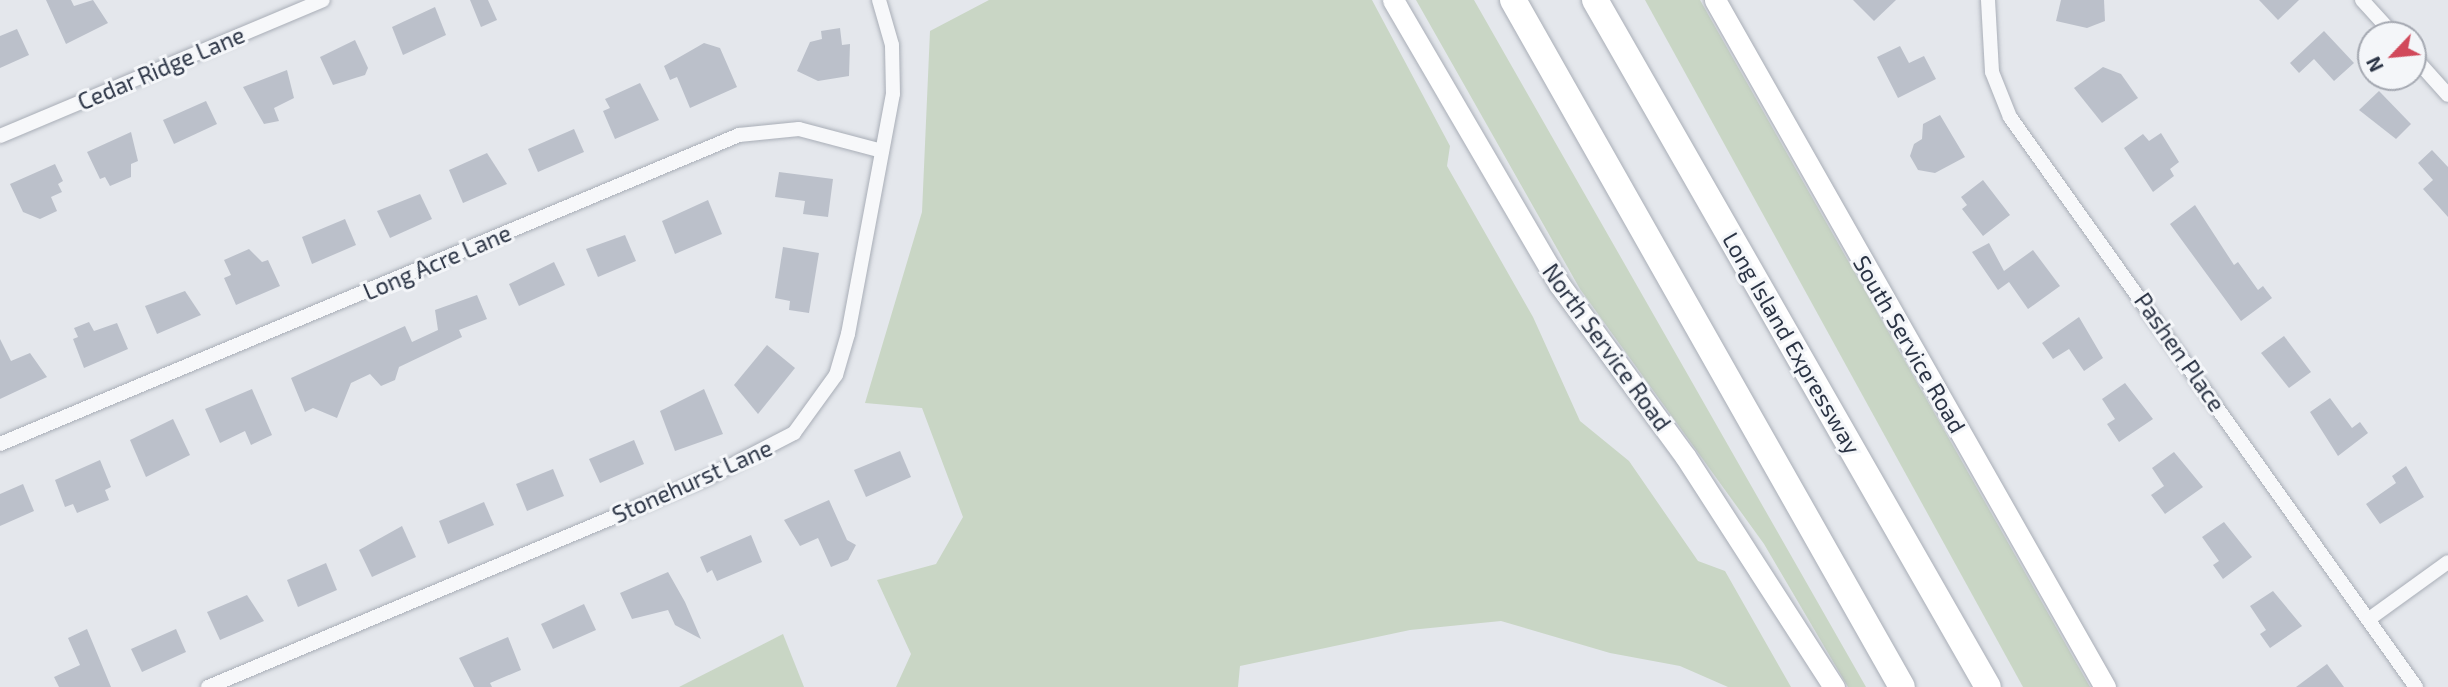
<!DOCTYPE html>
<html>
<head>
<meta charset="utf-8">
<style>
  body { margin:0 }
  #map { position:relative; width:2448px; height:687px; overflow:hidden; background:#e4e7ec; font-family:"Exo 2",sans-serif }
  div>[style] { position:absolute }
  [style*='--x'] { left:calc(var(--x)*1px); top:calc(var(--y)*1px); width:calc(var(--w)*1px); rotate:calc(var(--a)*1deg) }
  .green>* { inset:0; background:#c9d6c5 }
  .building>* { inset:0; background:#bbc0ca }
  .roads { filter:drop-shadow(0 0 2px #a9aeb7) drop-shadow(0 0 2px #a9aeb7) }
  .minor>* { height:14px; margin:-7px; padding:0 7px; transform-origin:7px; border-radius:7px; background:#f7f8fa }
  .secondary>* { height:21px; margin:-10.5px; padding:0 10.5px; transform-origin:10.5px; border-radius:10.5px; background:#fff }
  .motorway>* { height:26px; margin:-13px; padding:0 13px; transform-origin:13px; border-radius:13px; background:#fff }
  span { translate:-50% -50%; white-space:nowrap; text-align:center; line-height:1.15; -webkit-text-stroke:6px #f4f6f9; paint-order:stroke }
  .street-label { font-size:23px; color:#2b3445 }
  .north { position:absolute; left:2357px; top:21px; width:70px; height:70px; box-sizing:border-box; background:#f4f6f9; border:2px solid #a4a8b1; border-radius:50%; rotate:244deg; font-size:19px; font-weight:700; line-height:28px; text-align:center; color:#2b3445 }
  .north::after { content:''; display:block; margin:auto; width:24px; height:32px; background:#d1495b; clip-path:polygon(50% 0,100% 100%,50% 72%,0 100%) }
</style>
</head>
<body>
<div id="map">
  <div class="green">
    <div style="clip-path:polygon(989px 0,1372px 0,1450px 146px,1447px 166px,1533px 317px,1580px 421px,1629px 461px,1698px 561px,1725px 571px,1791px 687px,1728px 687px,1680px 666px,1610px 653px,1501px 621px,1410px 630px,1240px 666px,1238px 687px,896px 687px,911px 654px,877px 580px,936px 564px,963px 517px,922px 408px,865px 403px,922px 212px,930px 31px)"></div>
    <div style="clip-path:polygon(1416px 0,1474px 0,1866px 687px,1848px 687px,1764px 544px,1580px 289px)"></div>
    <div style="clip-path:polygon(1645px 0,1700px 0,2090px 687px,2023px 687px)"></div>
    <div style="clip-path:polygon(783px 634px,804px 687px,679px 687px)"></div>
  </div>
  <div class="building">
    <div style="clip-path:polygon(46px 0,71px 0,74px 6px,93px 0,108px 23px,66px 44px)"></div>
    <div style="clip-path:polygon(470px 0,488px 0,497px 20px,481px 27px)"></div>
    <div style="clip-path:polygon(1853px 0,1896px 0,1874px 21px)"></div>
    <div style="clip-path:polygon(2061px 0,2104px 0,2105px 21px,2087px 28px,2056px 21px)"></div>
    <div style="clip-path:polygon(2259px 0,2299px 0,2278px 20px)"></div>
    <div style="clip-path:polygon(435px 7px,446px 35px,403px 55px,392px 27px)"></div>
    <div style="clip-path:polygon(840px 28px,842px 45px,850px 44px,849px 76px,818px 81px,797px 71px,810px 42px,822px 39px,821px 31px)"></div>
    <div style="clip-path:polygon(17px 29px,29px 55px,0 68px,0 36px)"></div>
    <div style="clip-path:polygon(2324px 31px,2354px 63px,2334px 81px,2314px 59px,2299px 73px,2290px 63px)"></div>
    <div style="clip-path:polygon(355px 40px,368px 68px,365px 75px,333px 85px,320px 57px)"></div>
    <div style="clip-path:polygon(704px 43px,720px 48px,737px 87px,690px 108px,677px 77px,670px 80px,664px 66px)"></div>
    <div style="clip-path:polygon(1900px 46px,1909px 63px,1924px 56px,1936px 79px,1898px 98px,1877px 57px)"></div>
    <div style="clip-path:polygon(2103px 67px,2121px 74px,2138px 98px,2102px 123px,2074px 88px)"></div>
    <div style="clip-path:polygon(287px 70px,294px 98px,274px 108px,279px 121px,264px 124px,243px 87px)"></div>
    <div style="clip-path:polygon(640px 83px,659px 120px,615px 139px,603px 111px,610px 108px,605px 99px)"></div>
    <div style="clip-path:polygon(2379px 91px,2411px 124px,2396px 139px,2359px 110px)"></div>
    <div style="clip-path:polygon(206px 101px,217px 124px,174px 144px,163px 120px)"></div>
    <div style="clip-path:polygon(1940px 115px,1965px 157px,1935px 173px,1918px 170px,1910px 156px,1914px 144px,1922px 139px,1923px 124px)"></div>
    <div style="clip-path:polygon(574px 129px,584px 152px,538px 172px,528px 149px)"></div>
    <div style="clip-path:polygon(131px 132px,138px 161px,131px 164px,131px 177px,110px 186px,105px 177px,100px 179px,87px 152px)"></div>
    <div style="clip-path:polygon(2161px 133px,2179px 162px,2170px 169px,2174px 176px,2153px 192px,2124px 148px,2143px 134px,2149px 141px)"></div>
    <div style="clip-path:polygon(2432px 150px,2448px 167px,2448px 217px,2423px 189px,2433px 180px,2418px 163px)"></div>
    <div style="clip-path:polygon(487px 153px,507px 184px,463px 203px,449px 170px)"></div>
    <div style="clip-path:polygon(55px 164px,63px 181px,58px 184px,62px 192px,51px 197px,57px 211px,40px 219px,23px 212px,10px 184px)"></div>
    <div style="clip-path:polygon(779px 172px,833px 179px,828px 217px,803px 214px,805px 201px,775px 197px)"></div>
    <div style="clip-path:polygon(1983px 180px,2010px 215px,1983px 236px,1962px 209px,1967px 205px,1961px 197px)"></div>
    <div style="clip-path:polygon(420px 194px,432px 219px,390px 238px,377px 211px)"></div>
    <div style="clip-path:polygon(708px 200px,722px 234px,675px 254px,662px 221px)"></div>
    <div style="clip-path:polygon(2195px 205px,2234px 265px,2238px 262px,2258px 290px,2263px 286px,2272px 298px,2241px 321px,2170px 224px)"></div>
    <div style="clip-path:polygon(345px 219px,356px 245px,312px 264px,302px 237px)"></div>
    <div style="clip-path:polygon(625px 235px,636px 261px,598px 277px,586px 249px)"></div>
    <div style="clip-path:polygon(1989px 243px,2004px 271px,2033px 250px,2060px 286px,2028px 309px,2009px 282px,1998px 290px,1972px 252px)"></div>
    <div style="clip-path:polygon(783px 247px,819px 253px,809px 313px,789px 310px,790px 301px,775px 298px)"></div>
    <div style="clip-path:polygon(249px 249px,262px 262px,268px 260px,280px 286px,236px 305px,224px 278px,231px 275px,224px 260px)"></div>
    <div style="clip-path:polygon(554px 262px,565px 285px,519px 306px,509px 284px)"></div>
    <div style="clip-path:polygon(185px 291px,201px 315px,157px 334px,145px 306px)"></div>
    <div style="clip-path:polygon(477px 295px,487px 319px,459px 330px,462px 337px,399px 367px,395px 380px,381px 386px,370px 374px,351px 383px,337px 418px,313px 408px,305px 412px,291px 378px,405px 326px,412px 342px,438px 330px,435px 310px)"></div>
    <div style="clip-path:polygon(2079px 317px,2103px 358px,2084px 371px,2069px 349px,2053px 359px,2042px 343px)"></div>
    <div style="clip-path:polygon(89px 322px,94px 331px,117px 323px,128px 349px,84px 368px,73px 339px,78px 337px,74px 328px)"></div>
    <div style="clip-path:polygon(2284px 336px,2311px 372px,2289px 388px,2261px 353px)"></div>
    <div style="clip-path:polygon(0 339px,11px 361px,30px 353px,47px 377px,0 399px)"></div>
    <div style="clip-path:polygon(767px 345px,795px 368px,758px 414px,734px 385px)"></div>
    <div style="clip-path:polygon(2125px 383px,2153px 419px,2119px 442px,2107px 424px,2115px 419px,2102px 399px)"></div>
    <div style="clip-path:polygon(252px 389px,272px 435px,251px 445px,245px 431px,220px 443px,205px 409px)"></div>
    <div style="clip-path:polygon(704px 389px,723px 434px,675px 451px,660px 411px)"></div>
    <div style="clip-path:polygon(2330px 398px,2352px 428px,2360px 422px,2368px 433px,2338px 456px,2310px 412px)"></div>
    <div style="clip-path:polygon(173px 419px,190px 455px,146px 477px,130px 440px)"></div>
    <div style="clip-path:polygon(634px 440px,644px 464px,600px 483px,589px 459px)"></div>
    <div style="clip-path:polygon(900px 451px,911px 477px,866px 497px,854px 470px)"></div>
    <div style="clip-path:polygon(2174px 452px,2203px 487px,2165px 514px,2151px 495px,2164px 486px,2152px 468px)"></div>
    <div style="clip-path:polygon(100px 460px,111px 487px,105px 490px,109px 500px,77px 513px,73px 504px,65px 507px,55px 480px)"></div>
    <div style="clip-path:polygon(2406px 466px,2424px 497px,2380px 524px,2366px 504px,2396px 483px,2392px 476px)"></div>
    <div style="clip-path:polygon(553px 469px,564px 496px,527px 511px,516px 484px)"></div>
    <div style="clip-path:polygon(23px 484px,34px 511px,0 526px,0 494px)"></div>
    <div style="clip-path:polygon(829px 500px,847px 540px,856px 545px,848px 560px,831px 567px,818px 538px,800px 546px,784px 520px)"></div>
    <div style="clip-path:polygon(484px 502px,494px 525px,448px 544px,439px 521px)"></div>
    <div style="clip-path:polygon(2224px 522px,2252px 557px,2223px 579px,2213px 565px,2219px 561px,2202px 537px)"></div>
    <div style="clip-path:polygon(402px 526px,416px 557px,372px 577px,359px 550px)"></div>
    <div style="clip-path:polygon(751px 535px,762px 562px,717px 581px,712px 570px,707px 573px,700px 557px)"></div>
    <div style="clip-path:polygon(326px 563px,337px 590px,298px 607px,287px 580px)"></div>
    <div style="clip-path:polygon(668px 572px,685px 602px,701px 639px,675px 625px,668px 610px,632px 619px,620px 593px)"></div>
    <div style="clip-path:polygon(2273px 591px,2302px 626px,2270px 648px,2260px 634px,2266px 630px,2250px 606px)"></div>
    <div style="clip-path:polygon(247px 595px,264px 621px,220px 640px,207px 612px)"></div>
    <div style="clip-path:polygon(584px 604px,596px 630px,553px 649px,541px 624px)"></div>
    <div style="clip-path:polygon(87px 629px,111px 687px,59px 687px,54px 677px,80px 665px,68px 638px)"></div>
    <div style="clip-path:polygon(176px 629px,186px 652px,142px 672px,131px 649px)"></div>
    <div style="clip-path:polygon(508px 637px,521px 670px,490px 683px,492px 687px,474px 687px,459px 658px)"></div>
    <div style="clip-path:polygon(2327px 664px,2344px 687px,2296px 687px)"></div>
  </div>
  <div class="roads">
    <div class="minor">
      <div style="--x:1988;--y:0;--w:72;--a:86.8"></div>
      <div style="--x:1992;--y:72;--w:48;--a:68.2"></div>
      <div style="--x:2010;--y:117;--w:700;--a:54.54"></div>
      <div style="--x:2362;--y:0;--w:47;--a:47.6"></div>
      <div style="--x:2413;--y:56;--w:52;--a:48.1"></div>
      <div style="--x:0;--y:136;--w:350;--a:-22.8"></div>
      <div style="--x:0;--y:444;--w:801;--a:-22.69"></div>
      <div style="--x:739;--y:135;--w:60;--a:-5.7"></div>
      <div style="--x:799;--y:129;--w:86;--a:14.8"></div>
      <div style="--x:2369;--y:619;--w:97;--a:-35.8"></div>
      <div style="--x:208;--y:687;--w:541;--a:-22.73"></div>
      <div style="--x:707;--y:478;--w:98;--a:-27.3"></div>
      <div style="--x:794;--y:433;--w:72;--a:-54.1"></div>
      <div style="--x:836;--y:375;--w:43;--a:-73.7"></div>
      <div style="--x:848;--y:334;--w:244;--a:-79.4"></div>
      <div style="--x:893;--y:94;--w:49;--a:-91.2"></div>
      <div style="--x:892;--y:45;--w:47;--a:-106.1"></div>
    </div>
    <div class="secondary">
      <div style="--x:1393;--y:0;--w:329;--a:59.7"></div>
      <div style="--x:1559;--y:284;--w:213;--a:53.8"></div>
      <div style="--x:1685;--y:456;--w:275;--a:57.2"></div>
      <div style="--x:1715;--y:0;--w:790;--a:60.42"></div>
    </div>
    <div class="motorway">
      <div style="--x:1513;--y:0;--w:789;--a:60.48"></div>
      <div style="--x:1595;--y:0;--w:791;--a:60.23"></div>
    </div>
  </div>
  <div class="street-label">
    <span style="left:161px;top:68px;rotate:-23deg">Cedar Ridge Lane</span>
    <span style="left:437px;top:262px;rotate:-23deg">Long Acre Lane</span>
    <span style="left:1792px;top:343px;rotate:60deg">Long Island Expressway</span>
    <span style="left:1910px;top:344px;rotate:60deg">South Service Road</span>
    <span style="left:1607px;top:347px;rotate:54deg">North Service Road</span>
    <span style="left:2180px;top:352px;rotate:55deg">Pashen Place</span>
    <span style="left:692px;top:481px;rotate:-24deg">Stonehurst Lane</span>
  </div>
  <div class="north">N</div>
</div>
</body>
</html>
